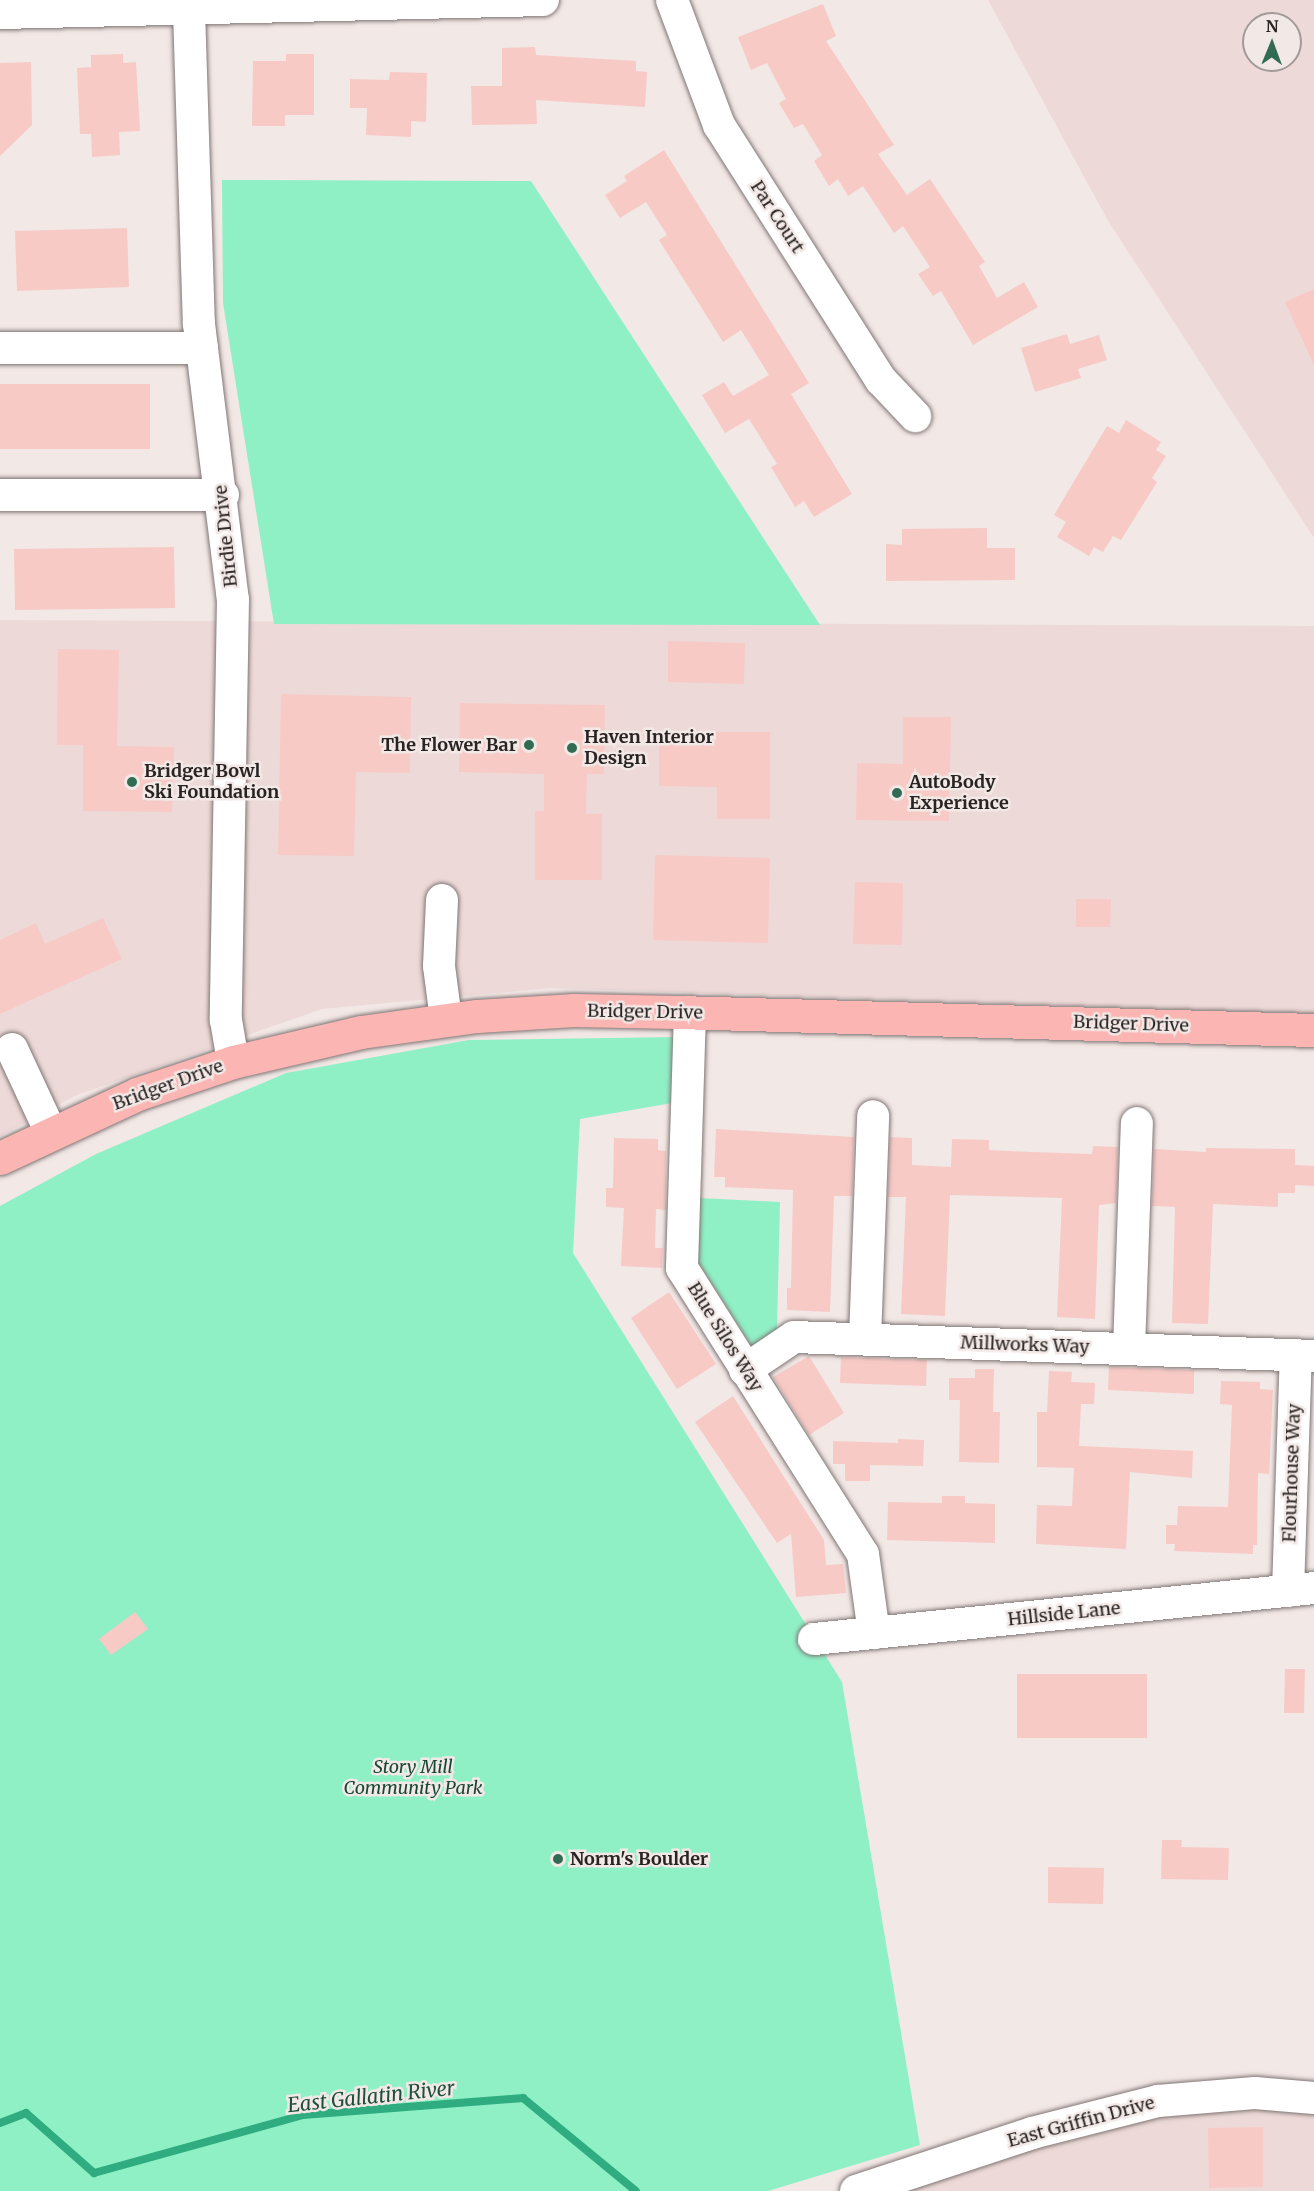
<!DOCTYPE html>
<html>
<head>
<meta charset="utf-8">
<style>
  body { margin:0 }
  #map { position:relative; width:1314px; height:2191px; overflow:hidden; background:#f2e8e6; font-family:Merriweather,serif }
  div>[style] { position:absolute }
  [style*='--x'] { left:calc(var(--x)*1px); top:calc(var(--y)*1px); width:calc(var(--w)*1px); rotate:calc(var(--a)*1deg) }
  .built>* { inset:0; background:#eddad8 }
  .green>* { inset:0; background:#8ff0c6 }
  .stream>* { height:8px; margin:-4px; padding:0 4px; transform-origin:4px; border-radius:4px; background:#2fad80 }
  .building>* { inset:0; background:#f7cac6 }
  .roads { filter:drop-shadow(0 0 2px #807675) drop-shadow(0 0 2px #807675) }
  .minor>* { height:32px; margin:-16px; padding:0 16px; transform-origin:16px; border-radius:16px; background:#fff }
  .major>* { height:33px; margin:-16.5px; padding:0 16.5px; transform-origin:16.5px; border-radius:16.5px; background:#fbb5b2 }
  .dots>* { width:16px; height:16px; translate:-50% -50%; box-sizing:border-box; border:3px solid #f2e8e6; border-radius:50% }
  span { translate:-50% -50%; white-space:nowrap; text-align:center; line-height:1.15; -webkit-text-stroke:5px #f2e8e6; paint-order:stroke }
  .street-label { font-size:18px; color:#282423 }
  .poi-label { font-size:18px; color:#282423; font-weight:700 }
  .left { translate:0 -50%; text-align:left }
  .right { translate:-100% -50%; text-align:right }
  .park-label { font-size:18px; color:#154734; font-style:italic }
  .water-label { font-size:20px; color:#1e4f3c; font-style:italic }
  .north { position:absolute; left:1242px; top:12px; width:60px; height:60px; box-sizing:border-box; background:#f2e8e6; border:2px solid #a19a98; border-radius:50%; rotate:1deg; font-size:16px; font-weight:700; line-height:24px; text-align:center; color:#282423 }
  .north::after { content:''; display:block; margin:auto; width:21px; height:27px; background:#326b54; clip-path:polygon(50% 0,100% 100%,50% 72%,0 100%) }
</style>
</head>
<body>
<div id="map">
  <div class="built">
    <div style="clip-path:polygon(evenodd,988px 0,1314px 0,1314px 538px,1107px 219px,988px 0,1254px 24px,1290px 24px,1290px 60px,1254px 60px,1254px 24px)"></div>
    <div style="clip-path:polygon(0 620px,1314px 626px,1314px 1014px,551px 988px,322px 1009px,77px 1095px,0 1136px)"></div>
    <div style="clip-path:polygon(1314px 2082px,1314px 2191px,891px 2191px,920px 2152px,1127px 2093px)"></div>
  </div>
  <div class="green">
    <div style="clip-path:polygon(222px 180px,531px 181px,820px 625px,274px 624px,223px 303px)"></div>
    <div style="clip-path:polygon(677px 1037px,672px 1103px,580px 1119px,573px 1253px,842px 1682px,920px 2145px,768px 2191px,0 2191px,0 1206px,96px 1154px,286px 1073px,469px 1040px)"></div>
    <div style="clip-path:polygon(700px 1198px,780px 1202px,777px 1329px,752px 1347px,698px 1262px)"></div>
  </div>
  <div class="stream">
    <div style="--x:0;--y:2123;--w:28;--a:-21"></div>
    <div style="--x:26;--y:2113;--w:91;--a:41.4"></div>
    <div style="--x:94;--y:2173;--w:217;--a:-15.5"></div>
    <div style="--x:303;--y:2115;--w:221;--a:-4.4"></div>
    <div style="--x:523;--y:2098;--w:146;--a:39.5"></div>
  </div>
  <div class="building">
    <div style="clip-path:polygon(823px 4px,836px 36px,826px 41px,894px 145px,878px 154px,907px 195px,930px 179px,985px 262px,979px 266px,997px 298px,1024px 282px,1038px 307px,973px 345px,941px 291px,933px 296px,918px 274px,930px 267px,903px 226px,894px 233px,863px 186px,848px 196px,838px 179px,829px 186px,814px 161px,822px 155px,803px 124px,794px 128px,779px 103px,786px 99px,767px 63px,751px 70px,738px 37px)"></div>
    <div style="clip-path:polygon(535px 47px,536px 55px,636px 61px,636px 71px,647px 72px,645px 107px,536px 100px,537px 124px,472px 125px,471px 86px,502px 86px,502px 48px)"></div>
    <div style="clip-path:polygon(123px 54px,123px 63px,136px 62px,140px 131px,119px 132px,120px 155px,92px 157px,91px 134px,80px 134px,77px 68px,91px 67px,91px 55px)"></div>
    <div style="clip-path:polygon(286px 54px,314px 54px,314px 115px,285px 115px,285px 126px,252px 126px,253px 61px,286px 61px)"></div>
    <div style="clip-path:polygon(31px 62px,32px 125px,0 156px,0 63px)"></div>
    <div style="clip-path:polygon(390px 72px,427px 73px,426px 122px,411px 121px,411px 137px,366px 135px,367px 108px,350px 108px,350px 79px,389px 80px)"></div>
    <div style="clip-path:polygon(664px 150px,809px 383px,791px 394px,852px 494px,814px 517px,804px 501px,795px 507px,771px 467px,777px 464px,749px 419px,725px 433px,702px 395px,724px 382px,733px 396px,769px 375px,741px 330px,723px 342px,659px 240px,667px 235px,646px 202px,620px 218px,605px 195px,627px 181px,624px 176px)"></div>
    <div style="clip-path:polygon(127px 228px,129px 287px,17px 291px,15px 231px)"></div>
    <div style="clip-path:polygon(1314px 289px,1314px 365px,1285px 302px)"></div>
    <div style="clip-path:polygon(1067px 334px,1070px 344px,1099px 335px,1107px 360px,1078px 369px,1081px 378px,1035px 392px,1021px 348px)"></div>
    <div style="clip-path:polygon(0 384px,150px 384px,150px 449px,0 449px)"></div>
    <div style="clip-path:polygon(1126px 420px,1161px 442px,1156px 450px,1166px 456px,1152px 478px,1157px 482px,1121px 540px,1113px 536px,1103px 552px,1094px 547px,1089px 556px,1057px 537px,1066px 522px,1054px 515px,1107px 426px,1119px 433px)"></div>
    <div style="clip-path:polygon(987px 528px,987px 548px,1015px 548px,1015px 580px,886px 581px,886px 544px,902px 545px,902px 529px)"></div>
    <div style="clip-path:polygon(174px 547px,175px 608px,15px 610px,14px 549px)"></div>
    <div style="clip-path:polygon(668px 641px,745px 643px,744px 684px,668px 682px)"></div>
    <div style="clip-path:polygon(58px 649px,119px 650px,117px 746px,174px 747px,172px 812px,83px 811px,83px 745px,57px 745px)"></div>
    <div style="clip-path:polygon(281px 694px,411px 697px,410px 773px,356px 772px,354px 856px,278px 855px)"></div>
    <div style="clip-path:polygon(460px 703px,605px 705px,604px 774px,587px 774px,586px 814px,602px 814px,602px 880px,535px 880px,535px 811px,544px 811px,544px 774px,459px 772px)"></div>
    <div style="clip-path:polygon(903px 717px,951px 717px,949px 821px,856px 820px,857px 763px,903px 764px)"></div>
    <div style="clip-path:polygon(659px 732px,770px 732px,770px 819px,717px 819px,717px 787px,659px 786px)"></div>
    <div style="clip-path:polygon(655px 855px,770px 858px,768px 943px,653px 940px)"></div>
    <div style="clip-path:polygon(855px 882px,903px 883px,902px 945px,853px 944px)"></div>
    <div style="clip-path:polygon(1076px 899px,1111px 899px,1110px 927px,1076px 927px)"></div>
    <div style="clip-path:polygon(103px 918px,122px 959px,0 1014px,0 940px,36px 923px,45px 944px)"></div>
    <div style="clip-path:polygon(716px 1129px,854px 1137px,852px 1196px,834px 1196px,830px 1312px,787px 1310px,787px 1288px,791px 1288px,793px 1190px,725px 1187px,725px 1177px,714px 1177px)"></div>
    <div style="clip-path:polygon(890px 1137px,912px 1138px,912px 1165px,951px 1167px,952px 1139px,989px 1140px,989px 1150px,1031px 1152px,1092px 1154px,1093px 1146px,1118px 1147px,1116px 1203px,1099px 1205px,1095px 1319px,1057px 1317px,1062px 1198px,950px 1195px,945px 1316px,901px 1314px,906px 1197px,888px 1197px)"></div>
    <div style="clip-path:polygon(614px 1138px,658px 1139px,658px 1150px,666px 1151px,666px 1210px,656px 1209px,655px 1248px,663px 1248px,662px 1268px,621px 1266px,624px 1208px,606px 1207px,606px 1188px,613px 1188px)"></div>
    <div style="clip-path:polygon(1206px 1148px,1295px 1149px,1295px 1165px,1314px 1166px,1314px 1186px,1295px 1185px,1295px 1193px,1278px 1193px,1278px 1207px,1213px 1204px,1208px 1324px,1172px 1323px,1175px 1207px,1152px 1206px,1154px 1149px,1206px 1152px)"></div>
    <div style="clip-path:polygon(669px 1292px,716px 1364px,677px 1389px,631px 1318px)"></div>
    <div style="clip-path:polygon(809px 1356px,844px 1413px,809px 1435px,773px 1377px)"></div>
    <div style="clip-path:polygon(841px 1357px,927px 1360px,926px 1386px,840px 1383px)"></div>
    <div style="clip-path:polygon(1109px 1367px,1194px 1370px,1194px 1394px,1108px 1390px)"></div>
    <div style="clip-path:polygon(975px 1369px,994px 1369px,993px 1412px,1000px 1412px,999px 1463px,959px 1462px,960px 1400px,949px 1400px,949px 1378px,975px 1378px)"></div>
    <div style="clip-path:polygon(1049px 1371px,1072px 1372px,1071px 1382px,1095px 1383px,1094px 1404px,1081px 1404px,1079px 1446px,1193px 1451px,1192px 1478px,1130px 1472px,1126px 1549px,1036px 1544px,1037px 1505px,1072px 1506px,1074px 1468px,1037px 1467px,1037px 1412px,1047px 1412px)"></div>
    <div style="clip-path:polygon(1221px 1381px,1260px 1382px,1260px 1389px,1273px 1390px,1269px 1474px,1258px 1473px,1257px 1545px,1253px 1545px,1253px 1554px,1174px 1551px,1175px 1544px,1166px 1544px,1166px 1525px,1177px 1525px,1178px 1506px,1228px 1507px,1232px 1405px,1220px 1404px)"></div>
    <div style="clip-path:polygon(733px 1396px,824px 1540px,826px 1565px,843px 1564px,846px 1593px,796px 1597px,791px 1534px,777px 1543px,695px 1422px)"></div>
    <div style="clip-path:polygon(898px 1439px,924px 1440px,923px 1466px,870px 1465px,870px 1481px,845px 1481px,845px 1464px,833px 1464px,833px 1441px,898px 1443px)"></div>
    <div style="clip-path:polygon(942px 1496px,965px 1496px,965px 1503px,995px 1504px,995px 1543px,887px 1540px,888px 1502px,942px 1503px)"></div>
    <div style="clip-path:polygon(135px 1612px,148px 1629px,111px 1655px,99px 1639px)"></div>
    <div style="clip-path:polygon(1285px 1669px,1305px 1669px,1304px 1713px,1284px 1713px)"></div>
    <div style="clip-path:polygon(1017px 1674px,1147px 1674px,1147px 1738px,1017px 1738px)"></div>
    <div style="clip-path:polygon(1162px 1840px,1182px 1840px,1181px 1847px,1229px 1848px,1228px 1880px,1161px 1879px)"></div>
    <div style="clip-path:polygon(1048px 1867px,1104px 1868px,1103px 1904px,1048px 1903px)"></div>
    <div style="clip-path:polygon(1263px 2127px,1263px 2187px,1209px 2188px,1208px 2128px)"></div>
  </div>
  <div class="roads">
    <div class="minor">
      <div style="--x:672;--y:0;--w:134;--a:69.4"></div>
      <div style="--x:719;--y:125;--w:302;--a:57.6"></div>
      <div style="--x:881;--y:380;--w:50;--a:46.6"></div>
      <div style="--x:189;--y:10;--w:314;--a:88.2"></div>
      <div style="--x:199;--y:324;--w:277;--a:83"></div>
      <div style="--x:233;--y:599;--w:421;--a:91"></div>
      <div style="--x:226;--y:1020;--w:43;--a:80.5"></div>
      <div style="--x:0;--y:13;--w:543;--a:-1.37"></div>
      <div style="--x:0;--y:348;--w:202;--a:0"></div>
      <div style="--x:0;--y:495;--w:223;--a:0"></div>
      <div style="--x:442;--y:900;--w:66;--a:92.6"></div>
      <div style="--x:439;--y:966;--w:53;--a:82.5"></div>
      <div style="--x:690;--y:1012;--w:256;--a:91.8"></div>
      <div style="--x:682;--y:1268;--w:338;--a:57.7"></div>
      <div style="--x:863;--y:1554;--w:80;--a:82.1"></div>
      <div style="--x:12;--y:1049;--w:93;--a:65.1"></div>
      <div style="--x:865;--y:1339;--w:223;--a:-87.9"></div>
      <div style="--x:1129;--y:1349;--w:226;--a:-88"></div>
      <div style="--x:745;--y:1370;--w:59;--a:-34"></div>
      <div style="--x:794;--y:1337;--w:520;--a:2.09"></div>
      <div style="--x:1288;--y:1591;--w:236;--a:-88.1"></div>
      <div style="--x:814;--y:1639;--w:503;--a:-5.82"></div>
      <div style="--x:856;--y:2191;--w:185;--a:-18.2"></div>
      <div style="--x:1032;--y:2133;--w:130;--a:-14.3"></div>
      <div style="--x:1158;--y:2101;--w:97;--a:-4.7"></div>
      <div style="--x:1255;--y:2093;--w:59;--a:4.8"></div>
    </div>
    <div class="major">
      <div style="--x:0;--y:1158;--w:151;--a:-25"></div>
      <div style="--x:137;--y:1094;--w:101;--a:-18.4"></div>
      <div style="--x:233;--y:1062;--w:131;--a:-13.2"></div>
      <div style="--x:361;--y:1032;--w:117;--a:-7.9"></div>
      <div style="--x:477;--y:1016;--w:97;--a:-3.5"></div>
      <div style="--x:574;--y:1010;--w:103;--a:1.1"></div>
      <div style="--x:677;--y:1012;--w:637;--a:1.62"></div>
    </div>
  </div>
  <div class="dots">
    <div style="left:529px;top:745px;background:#326b54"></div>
    <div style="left:572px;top:748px;background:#326b54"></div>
    <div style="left:132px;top:782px;background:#326b54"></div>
    <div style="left:897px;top:793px;background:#326b54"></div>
    <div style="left:558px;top:1859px;background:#326b54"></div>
  </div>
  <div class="street-label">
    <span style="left:777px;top:217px;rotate:57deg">Par Court</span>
    <span style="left:226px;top:536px;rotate:-96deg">Birdie Drive</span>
    <span style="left:645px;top:1012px;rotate:1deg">Bridger Drive</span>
    <span style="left:1131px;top:1024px;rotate:2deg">Bridger Drive</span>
    <span style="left:168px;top:1085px;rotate:-20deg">Bridger Drive</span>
    <span style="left:725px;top:1337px;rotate:58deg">Blue Silos Way</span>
    <span style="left:1025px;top:1345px;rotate:2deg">Millworks Way</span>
    <span style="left:1292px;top:1473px;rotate:-88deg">Flourhouse Way</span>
    <span style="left:1064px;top:1614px;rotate:-6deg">Hillside Lane</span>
    <span style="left:1081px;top:2122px;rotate:-15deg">East Griffin Drive</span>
  </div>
  <div class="poi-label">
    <span class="left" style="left:584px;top:748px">Haven Interior<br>Design</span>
    <span class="right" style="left:517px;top:745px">The Flower Bar</span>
    <span class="left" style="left:144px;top:782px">Bridger Bowl<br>Ski Foundation</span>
    <span class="left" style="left:909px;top:793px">AutoBody<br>Experience</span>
    <span class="left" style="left:570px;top:1859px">Norm's Boulder</span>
  </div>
  <div class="park-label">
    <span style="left:413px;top:1778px">Story Mill<br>Community Park</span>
  </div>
  <div class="water-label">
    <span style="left:371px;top:2096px;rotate:-6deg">East Gallatin River</span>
  </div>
  <div class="north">N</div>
</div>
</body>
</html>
